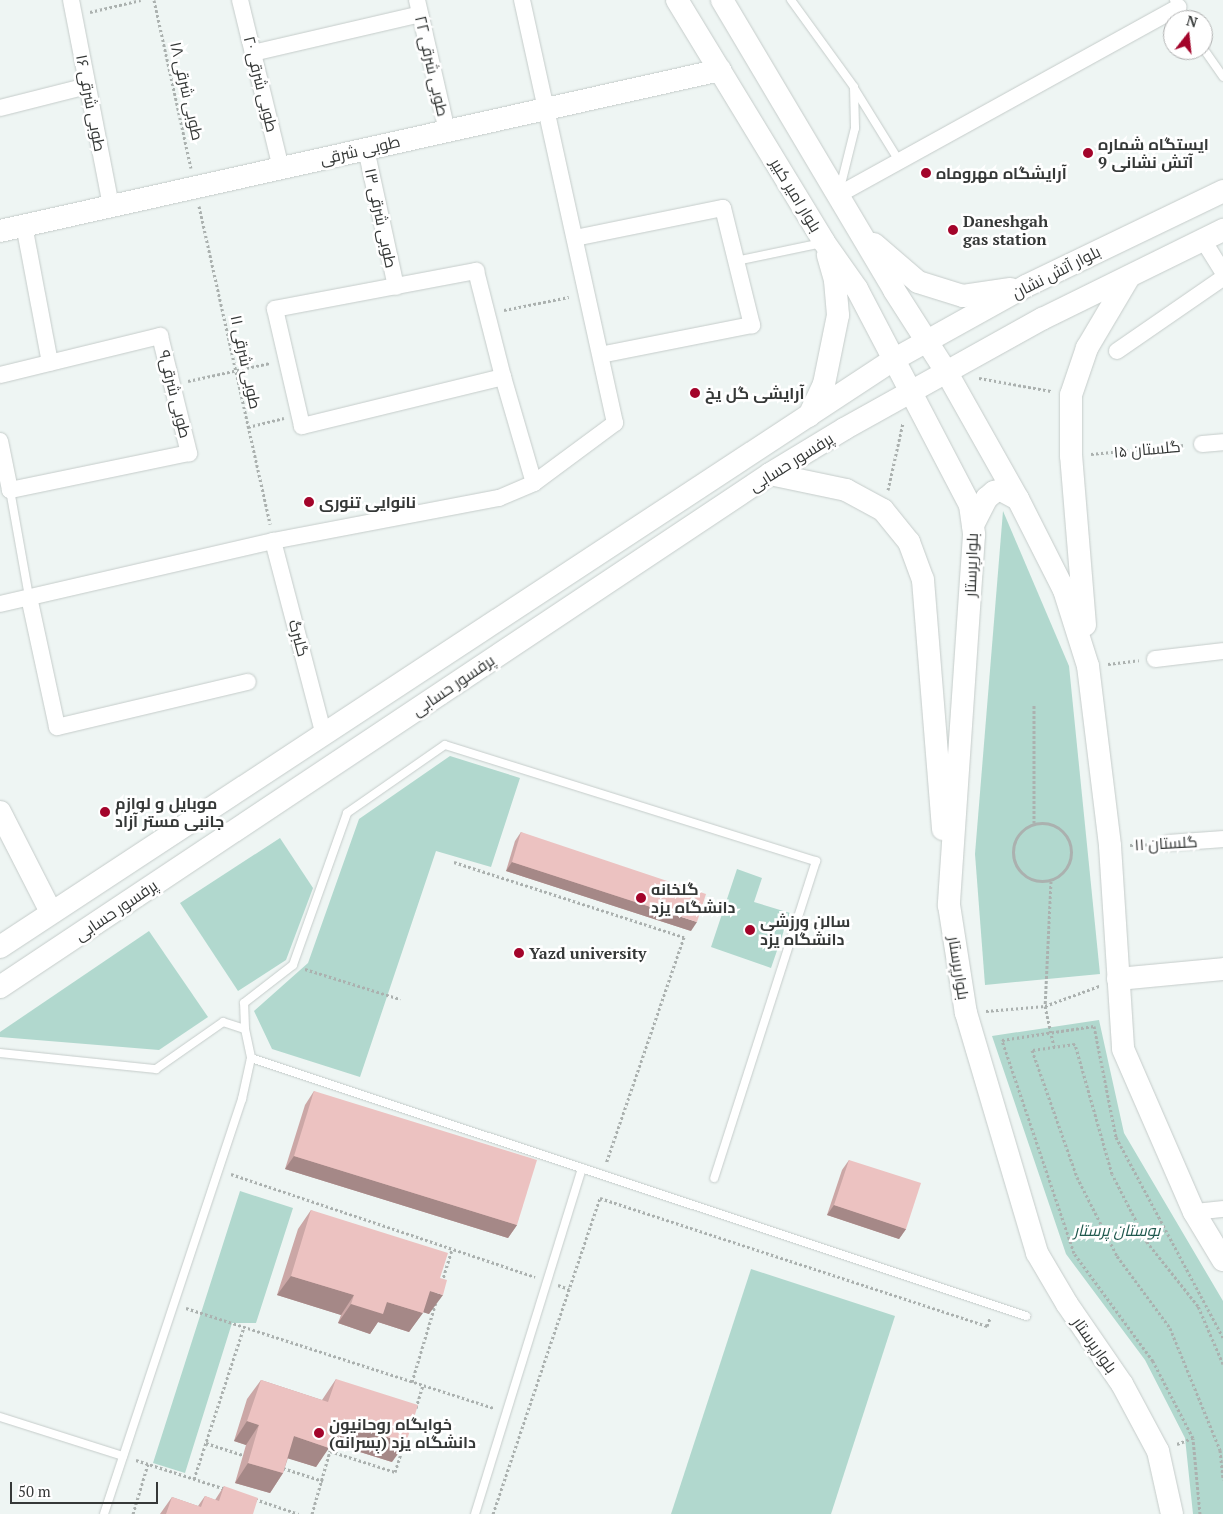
<!DOCTYPE html>
<html>
<head>
<meta charset="utf-8">
<style>
  body { margin:0 }
  #map { position:relative; width:1223px; height:1514px; overflow:hidden; background:#eef5f3; font-family:"PT Serif",Cairo,serif }
  div>[style] { position:absolute }
  [style*='--x'] { left:calc(var(--x)*1px); top:calc(var(--y)*1px); width:calc(var(--w)*1px); rotate:calc(var(--a)*1deg) }
  .green>* { inset:0; background:#b1d8ce }
  .path>* { height:3px; margin-top:-1.5px; transform-origin:0; background:repeating-linear-gradient(90deg,#abb1af 0 2.5px,transparent 0 5px) }
  .path>.ring { margin:-1.5px; padding:0; box-sizing:content-box; background:none; border:3px solid #abb1af; border-radius:50% }
  .roads { filter:drop-shadow(0 0 1px #c5ccca) drop-shadow(0 0 1px #c5ccca) }
  .lane>* { height:8px; margin:-4px; padding:0 4px; transform-origin:4px; border-radius:4px; background:#fff }
  .street>* { height:16px; margin:-8px; padding:0 8px; transform-origin:8px; border-radius:8px; background:#fff }
  .secondary>* { height:22px; margin:-11px; padding:0 11px; transform-origin:11px; border-radius:11px; background:#fff }
  .wall>* { inset:0; background:#cba7a6 }
  .shaded-wall>* { inset:0; background:#a58887 }
  .building>* { inset:0; background:#ecc2c1 }
  .dots>* { width:14px; height:14px; translate:-50% -50%; box-sizing:border-box; border:2px solid #fff; border-radius:50% }
  span { translate:-50% -50%; white-space:nowrap; text-align:center; line-height:1.15; -webkit-text-stroke:5px #fff; paint-order:stroke }
  .street-label { font-size:16px; color:#353837 }
  .poi-label { font-size:16px; color:#353837; font-weight:700 }
  .left { translate:0 -50%; text-align:left }
  .park-label { font-size:16px; color:#1e584d; font-style:italic }
  .north { position:absolute; left:1163px; top:10px; width:50px; height:50px; box-sizing:border-box; background:#fff; border:1px solid #aeafaf; border-radius:50%; rotate:16deg; font-size:14px; font-weight:700; line-height:20px; text-align:center; color:#353837 }
  .north::after { content:''; display:block; margin:auto; width:18px; height:22px; background:#a3042a; clip-path:polygon(50% 0,100% 100%,50% 72%,0 100%) }
  .scale { position:absolute; left:10px; top:1482px; width:148px; height:22px; box-sizing:border-box; border:2px solid #353837; border-top:0; padding-left:6px; font-size:15px; line-height:18px; white-space:nowrap; color:#353837; -webkit-text-stroke:4px #fff; paint-order:stroke }
</style>
</head>
<body>
<div id="map">
  <div class="green">
    <div style="clip-path:polygon(1003px 511px,1069px 666px,1100px 974px,985px 985px,975px 854px)"></div>
    <div style="clip-path:polygon(450px 756px,520px 778px,491px 867px,436px 851px,360px 1077px,272px 1049px,254px 1011px,308px 963px,359px 819px)"></div>
    <div style="clip-path:polygon(280px 838px,313px 888px,286px 960px,238px 991px,180px 903px)"></div>
    <div style="clip-path:polygon(737px 869px,762px 878px,754px 902px,790px 913px,771px 968px,711px 947px)"></div>
    <div style="clip-path:polygon(149px 931px,208px 1017px,159px 1050px,0 1037px,0 1032px)"></div>
    <div style="clip-path:polygon(1099px 1020px,1124px 1133px,1223px 1301px,1223px 1514px,1193px 1514px,1185px 1438px,1145px 1360px,1066px 1254px,992px 1036px)"></div>
    <div style="clip-path:polygon(240px 1191px,293px 1208px,256px 1323px,232px 1323px,185px 1473px,153px 1463px)"></div>
    <div style="clip-path:polygon(751px 1269px,895px 1316px,831px 1514px,671px 1514px)"></div>
  </div>
  <div class="path">
    <div style="--x:154;--y:0;--w:172;--a:77.6"></div>
    <div style="--x:90;--y:12;--w:52;--a:-13.2"></div>
    <div style="--x:199;--y:206;--w:326;--a:77.4"></div>
    <div style="--x:504;--y:310;--w:66;--a:-11.3"></div>
    <div style="--x:979;--y:378;--w:73;--a:10.2"></div>
    <div style="--x:188;--y:381;--w:84;--a:-12.4"></div>
    <div style="--x:248;--y:427;--w:37;--a:-14"></div>
    <div style="--x:1091;--y:454;--w:94;--a:-5.5"></div>
    <div style="--x:888;--y:490;--w:69;--a:-77.4"></div>
    <div style="--x:1108;--y:664;--w:31;--a:-7"></div>
    <div style="--x:1034;--y:823;--w:118;--a:-90"></div>
    <div class="ring" style="left:1013px;top:823px;width:55px;height:55px"></div>
    <div style="--x:1130;--y:845;--w:24;--a:-2"></div>
    <div style="--x:454;--y:862;--w:242;--a:18.1"></div>
    <div style="--x:684;--y:937;--w:239;--a:109"></div>
    <div style="--x:1051;--y:881;--w:125;--a:92.7"></div>
    <div style="--x:1045;--y:1006;--w:42;--a:77.6"></div>
    <div style="--x:305;--y:969;--w:100;--a:17.5"></div>
    <div style="--x:986;--y:1011;--w:59;--a:-4.8"></div>
    <div style="--x:1045;--y:1006;--w:58;--a:-20.3"></div>
    <div style="--x:231;--y:1174;--w:321;--a:18.7"></div>
    <div style="--x:442;--y:1282;--w:34;--a:-73"></div>
    <div style="--x:558;--y:1285;--w:12;--a:20"></div>
    <div style="--x:186;--y:1308;--w:324;--a:18"></div>
    <div style="--x:1223;--y:1364;--w:63;--a:-113.3"></div>
    <div style="--x:1198;--y:1306;--w:82;--a:-128.6"></div>
    <div style="--x:1147;--y:1242;--w:76;--a:-117.2"></div>
    <div style="--x:1112;--y:1174;--w:135;--a:-105.9"></div>
    <div style="--x:1075;--y:1044;--w:43;--a:172.1"></div>
    <div style="--x:1032;--y:1050;--w:135;--a:70.5"></div>
    <div style="--x:1077;--y:1177;--w:89;--a:63.1"></div>
    <div style="--x:1117;--y:1256;--w:89;--a:53.6"></div>
    <div style="--x:1170;--y:1328;--w:132;--a:67.7"></div>
    <div style="--x:1220;--y:1450;--w:30;--a:84"></div>
    <div style="--x:412;--y:1382;--w:84;--a:-73.3"></div>
    <div style="--x:416;--y:1408;--w:24;--a:-73"></div>
    <div style="--x:206;--y:1443;--w:42;--a:18"></div>
    <div style="--x:1177;--y:1444;--w:17;--a:-21"></div>
    <div style="--x:136;--y:1460;--w:94;--a:18"></div>
    <div style="--x:283;--y:1468;--w:42;--a:18"></div>
    <div style="--x:194;--y:1479;--w:160;--a:-71.8"></div>
    <div style="--x:255;--y:1499;--w:46;--a:18.8"></div>
    <div style="--x:133;--y:1514;--w:52;--a:-73.3"></div>
    <div style="--x:312;--y:1514;--w:66;--a:-74.1"></div>
    <div style="--x:330;--y:1451;--w:68;--a:17.9"></div>
    <div style="--x:395;--y:1472;--w:28;--a:-72"></div>
    <div style="--x:493;--y:1514;--w:334;--a:-71.3"></div>
    <div style="--x:600;--y:1198;--w:408;--a:18.3"></div>
    <div style="--x:987;--y:1326;--w:9;--a:-69"></div>
    <div style="--x:1200;--y:1514;--w:76;--a:-95.3"></div>
    <div style="--x:1193;--y:1438;--w:87;--a:-117.5"></div>
    <div style="--x:1153;--y:1361;--w:134;--a:-126.2"></div>
    <div style="--x:1074;--y:1253;--w:225;--a:-108.7"></div>
    <div style="--x:1002;--y:1040;--w:93;--a:-8.7"></div>
    <div style="--x:1094;--y:1026;--w:113;--a:78.8"></div>
    <div style="--x:1116;--y:1137;--w:227;--a:61.9"></div>
  </div>
  <div class="roads">
    <div class="lane">
      <div style="--x:791;--y:0;--w:107;--a:54.1"></div>
      <div style="--x:854;--y:87;--w:41;--a:88.6"></div>
      <div style="--x:855;--y:128;--w:62;--a:104"></div>
      <div style="--x:1174;--y:0;--w:23;--a:59"></div>
      <div style="--x:1203;--y:48;--w:35;--a:55"></div>
      <div style="--x:854;--y:88;--w:86;--a:58.3"></div>
      <div style="--x:736;--y:261;--w:88;--a:-11.8"></div>
      <div style="--x:10;--y:490;--w:109;--a:79.9"></div>
      <div style="--x:245;--y:1029;--w:26;--a:-92"></div>
      <div style="--x:244;--y:1003;--w:62;--a:-37.8"></div>
      <div style="--x:293;--y:965;--w:161;--a:-70.4"></div>
      <div style="--x:347;--y:813;--w:119;--a:-34.8"></div>
      <div style="--x:445;--y:745;--w:389;--a:17.4"></div>
      <div style="--x:816;--y:861;--w:333;--a:107.8"></div>
      <div style="--x:0;--y:1053;--w:157;--a:5.9"></div>
      <div style="--x:156;--y:1069;--w:82;--a:-35"></div>
      <div style="--x:223;--y:1022;--w:23;--a:18"></div>
      <div style="--x:245;--y:1029;--w:30;--a:78"></div>
      <div style="--x:251;--y:1058;--w:42;--a:102.4"></div>
      <div style="--x:242;--y:1099;--w:437;--a:108.4"></div>
      <div style="--x:251;--y:1058;--w:817;--a:18.41"></div>
      <div style="--x:0;--y:1417;--w:129;--a:17.6"></div>
      <div style="--x:475;--y:1514;--w:362;--a:-72.8"></div>
    </div>
    <div class="street">
      <div style="--x:71;--y:0;--w:210;--a:79"></div>
      <div style="--x:240;--y:0;--w:173;--a:76.3"></div>
      <div style="--x:417;--y:0;--w:134;--a:77.1"></div>
      <div style="--x:253;--y:53;--w:171;--a:-13.1"></div>
      <div style="--x:0;--y:108;--w:90;--a:-14.2"></div>
      <div style="--x:366;--y:149;--w:141;--a:77.7"></div>
      <div style="--x:838;--y:195;--w:389;--a:-28.9"></div>
      <div style="--x:24;--y:225;--w:140;--a:79.3"></div>
      <div style="--x:575;--y:238;--w:151;--a:-11.5"></div>
      <div style="--x:723;--y:208;--w:121;--a:76.1"></div>
      <div style="--x:752;--y:325;--w:154;--a:168.8"></div>
      <div style="--x:1203;--y:240;--w:38;--a:58"></div>
      <div style="--x:476;--y:271;--w:109;--a:75.7"></div>
      <div style="--x:503;--y:377;--w:207;--a:166.3"></div>
      <div style="--x:302;--y:426;--w:120;--a:-103"></div>
      <div style="--x:275;--y:309;--w:205;--a:-10.7"></div>
      <div style="--x:1117;--y:351;--w:129;--a:-34.6"></div>
      <div style="--x:0;--y:375;--w:165;--a:-13.7"></div>
      <div style="--x:160;--y:336;--w:121;--a:76.1"></div>
      <div style="--x:189;--y:453;--w:183;--a:168.3"></div>
      <div style="--x:10;--y:490;--w:50;--a:-101.5"></div>
      <div style="--x:503;--y:377;--w:110;--a:73.7"></div>
      <div style="--x:1202;--y:444;--w:21;--a:-5"></div>
      <div style="--x:273;--y:541;--w:201;--a:75.3"></div>
      <div style="--x:29;--y:597;--w:133;--a:77.8"></div>
      <div style="--x:57;--y:727;--w:196;--a:-13.3"></div>
      <div style="--x:0;--y:604;--w:280;--a:-13"></div>
      <div style="--x:273;--y:541;--w:230;--a:-10.8"></div>
      <div style="--x:499;--y:498;--w:38;--a:-23"></div>
      <div style="--x:534;--y:483;--w:101;--a:-36.5"></div>
      <div style="--x:615;--y:423;--w:433;--a:-102.4"></div>
      <div style="--x:1155;--y:659;--w:68;--a:-6.7"></div>
      <div style="--x:1169;--y:843;--w:54;--a:-4.2"></div>
      <div style="--x:1194;--y:1212;--w:29;--a:-6"></div>
    </div>
    <div class="secondary">
      <div style="--x:677;--y:0;--w:283;--a:58.7"></div>
      <div style="--x:824;--y:242;--w:57;--a:54.9"></div>
      <div style="--x:857;--y:289;--w:244;--a:62.4"></div>
      <div style="--x:970;--y:505;--w:30;--a:82"></div>
      <div style="--x:974;--y:535;--w:371;--a:93.9"></div>
      <div style="--x:949;--y:905;--w:109;--a:81.1"></div>
      <div style="--x:966;--y:1013;--w:250;--a:73.5"></div>
      <div style="--x:1037;--y:1253;--w:59;--a:59.5"></div>
      <div style="--x:1067;--y:1304;--w:97;--a:55.5"></div>
      <div style="--x:1122;--y:1384;--w:76;--a:61.8"></div>
      <div style="--x:1158;--y:1451;--w:65;--a:77.5"></div>
      <div style="--x:722;--y:0;--w:337;--a:59.3"></div>
      <div style="--x:894;--y:290;--w:98;--a:57.4"></div>
      <div style="--x:947;--y:373;--w:145;--a:60.6"></div>
      <div style="--x:1018;--y:499;--w:102;--a:63.2"></div>
      <div style="--x:1064;--y:590;--w:80;--a:72.5"></div>
      <div style="--x:1088;--y:666;--w:181;--a:83"></div>
      <div style="--x:1110;--y:846;--w:203;--a:86.3"></div>
      <div style="--x:1123;--y:1049;--w:178;--a:66.5"></div>
      <div style="--x:1194;--y:1212;--w:56;--a:58.9"></div>
      <div style="--x:0;--y:231;--w:738;--a:-12.6"></div>
      <div style="--x:874;--y:244;--w:58;--a:40.8"></div>
      <div style="--x:918;--y:282;--w:47;--a:17.3"></div>
      <div style="--x:963;--y:296;--w:48;--a:-8.5"></div>
      <div style="--x:809;--y:416;--w:35;--a:-65"></div>
      <div style="--x:824;--y:384;--w:70;--a:-78.5"></div>
      <div style="--x:838;--y:315;--w:35;--a:-95"></div>
      <div style="--x:835;--y:280;--w:26;--a:-106"></div>
      <div style="--x:770;--y:474;--w:78;--a:11.9"></div>
      <div style="--x:846;--y:490;--w:42;--a:28.4"></div>
      <div style="--x:883;--y:510;--w:41;--a:50.9"></div>
      <div style="--x:909;--y:542;--w:40;--a:69.8"></div>
      <div style="--x:923;--y:580;--w:250;--a:85.4"></div>
      <div style="--x:973;--y:525;--w:30;--a:-63"></div>
      <div style="--x:987;--y:498;--w:9;--a:-41"></div>
      <div style="--x:994;--y:492;--w:7;--a:-16"></div>
      <div style="--x:1001;--y:490;--w:19;--a:28"></div>
      <div style="--x:1085;--y:625;--w:170;--a:-94.7"></div>
      <div style="--x:1071;--y:456;--w:61;--a:-90"></div>
      <div style="--x:1071;--y:395;--w:50;--a:-71.2"></div>
      <div style="--x:1087;--y:348;--w:82;--a:-59.4"></div>
      <div style="--x:0;--y:812;--w:112;--a:63"></div>
      <div style="--x:0;--y:947;--w:1069;--a:-33.32"></div>
      <div style="--x:893;--y:360;--w:152;--a:-29.1"></div>
      <div style="--x:1026;--y:286;--w:219;--a:-25.7"></div>
      <div style="--x:1118;--y:979;--w:105;--a:-5.4"></div>
      <div style="--x:0;--y:987;--w:925;--a:-33.67"></div>
      <div style="--x:770;--y:474;--w:87;--a:-31.3"></div>
      <div style="--x:844;--y:429;--w:227;--a:-29.1"></div>
      <div style="--x:1042;--y:319;--w:202;--a:-26.2"></div>
    </div>
  </div>
  <div class="wall">
    <div style="clip-path:polygon(521px 832px,691px 931px,506px 871px,515px 841px)"></div>
    <div style="clip-path:polygon(314px 1091px,517px 1225px,508px 1238px,285px 1169px,305px 1105px)"></div>
    <div style="clip-path:polygon(849px 1160px,906px 1229px,899px 1239px,827px 1215px,842px 1170px)"></div>
    <div style="clip-path:polygon(311px 1210px,440px 1278px,429px 1314px,423px 1312px,409px 1332px,378px 1322px,370px 1334px,338px 1323px,341px 1315px,277px 1295px,298px 1229px)"></div>
    <div style="clip-path:polygon(336px 1379px,392px 1462px,331px 1443px,316px 1467px,288px 1458px,283px 1473px,270px 1493px,235px 1483px,246px 1445px,234px 1441px,247px 1399px,261px 1380px,322px 1400px)"></div>
    <div style="clip-path:polygon(224px 1486px,253px 1514px,160px 1514px,172px 1497px,198px 1506px,205px 1496px,215px 1500px)"></div>
  </div>
  <div class="shaded-wall">
    <div style="clip-path:polygon(512px 862px,697px 922px,691px 931px,506px 871px)"></div>
    <div style="clip-path:polygon(294px 1156px,517px 1225px,508px 1238px,285px 1169px)"></div>
    <div style="clip-path:polygon(834px 1205px,906px 1229px,899px 1239px,827px 1215px)"></div>
    <div style="clip-path:polygon(291px 1276px,354px 1295px,341px 1315px,277px 1295px)"></div>
    <div style="clip-path:polygon(430px 1291px,443px 1295px,429px 1314px,416px 1310px)"></div>
    <div style="clip-path:polygon(387px 1302px,423px 1313px,409px 1332px,378px 1322px,370px 1334px,338px 1323px,351px 1304px)"></div>
    <div style="clip-path:polygon(247px 1421px,259px 1425px,246px 1445px,234px 1441px)"></div>
    <div style="clip-path:polygon(338px 1421px,406px 1443px,392px 1462px,325px 1441px)"></div>
    <div style="clip-path:polygon(294px 1436px,329px 1448px,316px 1467px,280px 1456px)"></div>
    <div style="clip-path:polygon(248px 1463px,283px 1473px,270px 1493px,235px 1483px)"></div>
  </div>
  <div class="building">
    <div style="clip-path:polygon(521px 832px,706px 894px,697px 922px,512px 862px)"></div>
    <div style="clip-path:polygon(314px 1091px,537px 1160px,517px 1225px,294px 1156px)"></div>
    <div style="clip-path:polygon(849px 1160px,921px 1183px,906px 1229px,834px 1205px)"></div>
    <div style="clip-path:polygon(311px 1210px,448px 1253px,440px 1278px,447px 1280px,443px 1295px,430px 1291px,423px 1313px,387px 1302px,383px 1314px,351px 1304px,354px 1295px,291px 1276px)"></div>
    <div style="clip-path:polygon(336px 1379px,418px 1405px,406px 1443px,338px 1421px,329px 1448px,294px 1436px,283px 1473px,248px 1463px,259px 1425px,247px 1421px,261px 1380px,328px 1402px)"></div>
    <div style="clip-path:polygon(224px 1486px,258px 1498px,253px 1514px,166px 1514px,172px 1497px,201px 1507px,205px 1496px,219px 1501px)"></div>
  </div>
  <div class="dots">
    <div style="left:1088px;top:153px;background:#a3042a"></div>
    <div style="left:926px;top:173px;background:#a3042a"></div>
    <div style="left:953px;top:230px;background:#a3042a"></div>
    <div style="left:695px;top:393px;background:#a3042a"></div>
    <div style="left:309px;top:502px;background:#a3042a"></div>
    <div style="left:105px;top:812px;background:#a3042a"></div>
    <div style="left:641px;top:898px;background:#a3042a"></div>
    <div style="left:750px;top:930px;background:#a3042a"></div>
    <div style="left:519px;top:953px;background:#a3042a"></div>
    <div style="left:319px;top:1433px;background:#a3042a"></div>
  </div>
  <div class="street-label">
    <span style="left:432px;top:66px;rotate:77deg">طوبی شرقی ۲۲</span>
    <span style="left:261px;top:84px;rotate:76deg">طوبی شرقی ۲۰</span>
    <span style="left:187px;top:91px;rotate:77deg">طوبی شرقی ۱۸</span>
    <span style="left:91px;top:103px;rotate:79deg">طوبی شرقی ۱۶</span>
    <span style="left:360px;top:150px;rotate:-13deg">طوبی شرقی</span>
    <span style="left:796px;top:195px;rotate:59deg">بلوار امیر کبیر</span>
    <span style="left:381px;top:218px;rotate:78deg">طوبی شرقی ۱۳</span>
    <span style="left:1056px;top:272px;rotate:-27deg">بلوار آتش نشان</span>
    <span style="left:246px;top:362px;rotate:78deg">طوبی شرقی ۱۱</span>
    <span style="left:175px;top:394px;rotate:76deg">طوبی شرقی۹</span>
    <span style="left:1147px;top:449px;rotate:-5deg">گلستان ۱۵</span>
    <span style="left:791px;top:462px;rotate:-32deg">پرفسور حسابی</span>
    <span style="left:971px;top:565px;rotate:-88deg">بلوارپرستار</span>
    <span style="left:299px;top:638px;rotate:75deg">گلبرگ</span>
    <span style="left:453px;top:685px;rotate:-34deg">پرفسور حسابی</span>
    <span style="left:1166px;top:843px;rotate:-3deg">گلستان ۱۱</span>
    <span style="left:116px;top:910px;rotate:-34deg">پرفسور حسابی</span>
    <span style="left:959px;top:968px;rotate:81deg">بلوارپرستار</span>
    <span style="left:1095px;top:1345px;rotate:55deg">بلوارپرستار</span>
  </div>
  <div class="poi-label">
    <span class="left" style="left:1098px;top:153px">ایستگاه شماره<br>9 آتش نشانی</span>
    <span class="left" style="left:936px;top:173px">آرایشگاه مهروماه</span>
    <span class="left" style="left:963px;top:230px">Daneshgah<br>gas station</span>
    <span class="left" style="left:705px;top:393px">آرایشی گل یخ</span>
    <span class="left" style="left:319px;top:502px">نانوایی تنوری</span>
    <span class="left" style="left:115px;top:812px">موبایل و لوازم<br>جانبی مستر آزاد</span>
    <span class="left" style="left:651px;top:898px">گلخانه<br>دانشگاه یزد</span>
    <span class="left" style="left:760px;top:930px">سالن ورزشی<br>دانشگاه یزد</span>
    <span class="left" style="left:529px;top:953px">Yazd university</span>
    <span class="left" style="left:329px;top:1433px">خوابگاه روحانیون<br>(پسرانه) دانشگاه یزد</span>
  </div>
  <div class="park-label">
    <span style="left:1117px;top:1230px">بوستان پرستار</span>
  </div>
  <div class="north">N</div>
  <div class="scale">50 m</div>
</div>
</body>
</html>
